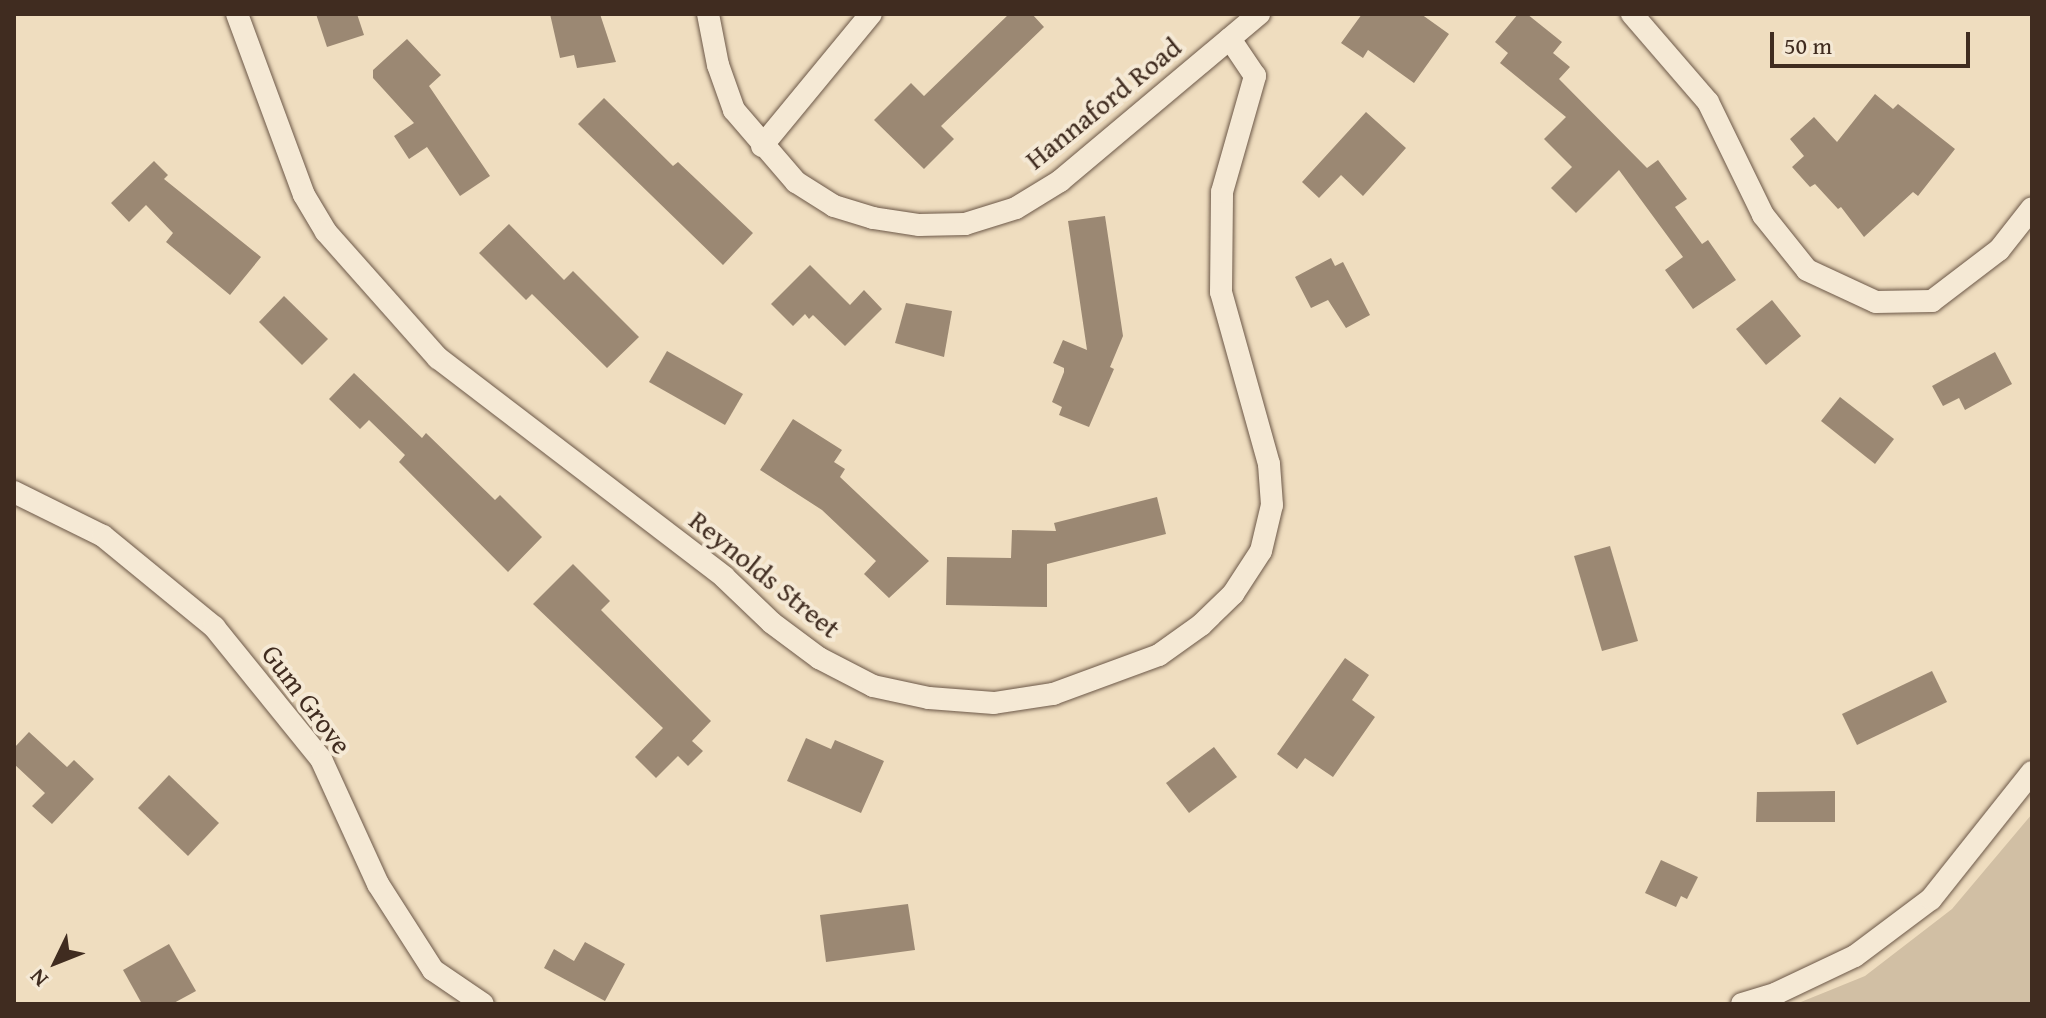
<!DOCTYPE html>
<html>
<head>
<meta charset="utf-8">
<style>
  body { margin:0 }
  #map { position:relative; width:2046px; height:1018px; overflow:hidden; background:#efddbf; font-family:"Gentium Book Plus",serif }
  div>[style] { position:absolute }
  [style*='--x'] { left:calc(var(--x)*1px); top:calc(var(--y)*1px); width:calc(var(--w)*1px); rotate:calc(var(--a)*1deg) }
  .green>* { inset:0; background:#d1bfa4 }
  .building>* { inset:0; background:#9b8873 }
  .roads { filter:drop-shadow(0 0 2px #6c5848) drop-shadow(0 0 2px #6c5848) }
  .street>* { height:22px; margin:-11px; padding:0 11px; transform-origin:11px; border-radius:11px; background:#f5e9d5 }
  span { translate:-50% -50%; white-space:nowrap; text-align:center; line-height:1.15; -webkit-text-stroke:8px #f5e9d5; paint-order:stroke }
  .street-label { font-size:28px; color:#402c20 }
  .frame { position:absolute; inset:0; border:16px solid #402c20; pointer-events:none }
  .north { position:absolute; left:16px; top:922px; width:80px; height:80px; -webkit-text-stroke:6px #f5e9d5; paint-order:stroke; rotate:227deg; font-size:22px; font-weight:700; line-height:32px; text-align:center; color:#402c20 }
  .north::after { content:''; display:block; margin:auto; width:28px; height:36px; background:#402c20; clip-path:polygon(50% 0,100% 100%,50% 72%,0 100%) }
  .scale { position:absolute; left:1770px; top:32px; width:200px; height:36px; box-sizing:border-box; border:4px solid #402c20; border-top:0; padding-left:10px; font-size:24px; line-height:28px; white-space:nowrap; color:#402c20; -webkit-text-stroke:6px #f5e9d5; paint-order:stroke }
</style>
</head>
<body>
<div id="map">
  <div class="green">
    <div style="clip-path:polygon(2032px 814px,2032px 1004px,1796px 1004px,1865px 976px,1952px 909px)"></div>
  </div>
  <div class="building">
    <div style="clip-path:polygon(316px 14px,357px 14px,364px 35px,327px 47px)"></div>
    <div style="clip-path:polygon(550px 14px,600px 14px,616px 62px,577px 68px,574px 55px,560px 58px)"></div>
    <div style="clip-path:polygon(1009px 14px,1032px 14px,1044px 27px,941px 126px,954px 139px,924px 169px,874px 120px,911px 83px,924px 96px)"></div>
    <div style="clip-path:polygon(1362px 14px,1421px 14px,1449px 34px,1414px 83px,1368px 50px,1363px 58px,1341px 43px)"></div>
    <div style="clip-path:polygon(1518px 14px,1527px 14px,1562px 42px,1553px 53px,1570px 67px,1559px 79px,1647px 168px,1658px 160px,1687px 199px,1675px 207px,1702px 244px,1708px 240px,1736px 280px,1693px 309px,1665px 270px,1683px 257px,1619px 170px,1576px 213px,1551px 188px,1572px 167px,1544px 139px,1566px 117px,1500px 63px,1508px 53px,1495px 42px)"></div>
    <div style="clip-path:polygon(407px 39px,441px 75px,429px 86px,490px 176px,460px 196px,427px 147px,409px 159px,394px 136px,414px 123px,373px 78px,373px 70px)"></div>
    <div style="clip-path:polygon(1875px 94px,1893px 109px,1898px 104px,1955px 149px,1918px 196px,1913px 192px,1864px 237px,1841px 207px,1838px 209px,1815px 184px,1810px 187px,1792px 167px,1804px 156px,1790px 139px,1814px 117px,1837px 142px)"></div>
    <div style="clip-path:polygon(604px 98px,673px 166px,678px 162px,753px 233px,723px 265px,578px 124px)"></div>
    <div style="clip-path:polygon(1366px 112px,1406px 148px,1363px 196px,1341px 175px,1319px 198px,1302px 182px)"></div>
    <div style="clip-path:polygon(154px 161px,168px 175px,164px 179px,261px 257px,230px 295px,166px 242px,173px 233px,146px 205px,129px 222px,111px 203px)"></div>
    <div style="clip-path:polygon(1105px 216px,1123px 336px,1110px 367px,1114px 369px,1089px 427px,1059px 415px,1062px 407px,1052px 402px,1064px 372px,1064px 368px,1053px 363px,1063px 340px,1087px 350px,1068px 221px)"></div>
    <div style="clip-path:polygon(509px 224px,564px 280px,573px 271px,639px 337px,607px 368px,532px 294px,526px 300px,479px 253px)"></div>
    <div style="clip-path:polygon(1331px 258px,1335px 266px,1343px 262px,1370px 315px,1346px 328px,1328px 300px,1311px 308px,1295px 277px)"></div>
    <div style="clip-path:polygon(810px 265px,850px 305px,864px 290px,882px 309px,845px 346px,813px 315px,809px 319px,805px 314px,793px 326px,771px 304px)"></div>
    <div style="clip-path:polygon(284px 296px,328px 339px,302px 365px,259px 322px)"></div>
    <div style="clip-path:polygon(1772px 300px,1801px 336px,1766px 365px,1736px 329px)"></div>
    <div style="clip-path:polygon(906px 303px,952px 311px,944px 357px,895px 343px)"></div>
    <div style="clip-path:polygon(667px 351px,743px 394px,725px 425px,649px 382px)"></div>
    <div style="clip-path:polygon(1995px 352px,2012px 384px,1965px 410px,1959px 398px,1943px 406px,1932px 386px)"></div>
    <div style="clip-path:polygon(354px 373px,422px 438px,426px 433px,495px 500px,500px 495px,542px 537px,508px 572px,399px 462px,405px 455px,369px 420px,360px 429px,329px 399px)"></div>
    <div style="clip-path:polygon(1840px 397px,1894px 439px,1875px 464px,1821px 421px)"></div>
    <div style="clip-path:polygon(793px 419px,842px 450px,834px 462px,845px 469px,840px 477px,929px 561px,889px 598px,864px 574px,876px 561px,822px 510px,760px 470px)"></div>
    <div style="clip-path:polygon(1157px 497px,1166px 534px,1047px 564px,1047px 607px,946px 605px,947px 557px,1011px 558px,1012px 530px,1056px 531px,1054px 523px)"></div>
    <div style="clip-path:polygon(1610px 546px,1638px 641px,1602px 651px,1574px 556px)"></div>
    <div style="clip-path:polygon(573px 564px,610px 601px,601px 610px,711px 721px,692px 741px,703px 751px,688px 766px,678px 756px,656px 778px,635px 757px,663px 728px,533px 604px)"></div>
    <div style="clip-path:polygon(1345px 658px,1369px 675px,1352px 700px,1375px 717px,1333px 777px,1305px 758px,1297px 769px,1277px 754px)"></div>
    <div style="clip-path:polygon(1932px 671px,1947px 702px,1857px 745px,1842px 714px)"></div>
    <div style="clip-path:polygon(29px 732px,67px 767px,74px 760px,94px 779px,52px 824px,32px 806px,45px 793px,14px 764px,14px 748px)"></div>
    <div style="clip-path:polygon(806px 738px,831px 749px,835px 740px,884px 761px,861px 813px,787px 781px)"></div>
    <div style="clip-path:polygon(1214px 747px,1237px 777px,1189px 813px,1166px 783px)"></div>
    <div style="clip-path:polygon(169px 775px,219px 823px,188px 856px,138px 808px)"></div>
    <div style="clip-path:polygon(1835px 791px,1835px 822px,1756px 822px,1757px 792px)"></div>
    <div style="clip-path:polygon(1661px 860px,1698px 877px,1687px 899px,1681px 896px,1676px 907px,1645px 893px)"></div>
    <div style="clip-path:polygon(908px 904px,915px 950px,826px 962px,820px 915px)"></div>
    <div style="clip-path:polygon(585px 942px,625px 964px,605px 1001px,544px 968px,554px 949px,574px 961px)"></div>
    <div style="clip-path:polygon(169px 944px,196px 991px,172px 1004px,142px 1004px,123px 970px)"></div>
  </div>
  <div class="roads">
    <div class="street">
      <div style="--x:237;--y:14;--w:193;--a:69.7"></div>
      <div style="--x:304;--y:195;--w:43;--a:59.3"></div>
      <div style="--x:326;--y:232;--w:169;--a:48.4"></div>
      <div style="--x:438;--y:358;--w:360;--a:37.4"></div>
      <div style="--x:724;--y:577;--w:66;--a:43.8"></div>
      <div style="--x:772;--y:623;--w:59;--a:36.7"></div>
      <div style="--x:819;--y:658;--w:61;--a:27.4"></div>
      <div style="--x:873;--y:686;--w:57;--a:12.1"></div>
      <div style="--x:929;--y:698;--w:65;--a:4.4"></div>
      <div style="--x:994;--y:703;--w:60;--a:-8.7"></div>
      <div style="--x:1053;--y:694;--w:113;--a:-20.2"></div>
      <div style="--x:1159;--y:655;--w:52;--a:-35.5"></div>
      <div style="--x:1201;--y:625;--w:45;--a:-44.1"></div>
      <div style="--x:1233;--y:594;--w:51;--a:-56.9"></div>
      <div style="--x:1261;--y:551;--w:47;--a:-76.6"></div>
      <div style="--x:1272;--y:505;--w:41;--a:-94.2"></div>
      <div style="--x:1269;--y:464;--w:179;--a:-105.6"></div>
      <div style="--x:1221;--y:292;--w:100;--a:-89.4"></div>
      <div style="--x:1222;--y:192;--w:121;--a:-74.1"></div>
      <div style="--x:1255;--y:76;--w:45;--a:-124"></div>
      <div style="--x:708;--y:14;--w:52;--a:78.9"></div>
      <div style="--x:718;--y:65;--w:48;--a:70.4"></div>
      <div style="--x:734;--y:110;--w:95;--a:49.3"></div>
      <div style="--x:796;--y:182;--w:45;--a:32.3"></div>
      <div style="--x:834;--y:206;--w:41;--a:17.1"></div>
      <div style="--x:873;--y:218;--w:47;--a:8.7"></div>
      <div style="--x:919;--y:225;--w:46;--a:-1.2"></div>
      <div style="--x:965;--y:224;--w:53;--a:-17.4"></div>
      <div style="--x:1016;--y:208;--w:52;--a:-31.5"></div>
      <div style="--x:1060;--y:181;--w:260;--a:-40"></div>
      <div style="--x:1632;--y:14;--w:116;--a:49.2"></div>
      <div style="--x:1708;--y:102;--w:126;--a:64"></div>
      <div style="--x:1763;--y:215;--w:70;--a:51.3"></div>
      <div style="--x:1807;--y:270;--w:76;--a:24.9"></div>
      <div style="--x:1876;--y:302;--w:56;--a:-1"></div>
      <div style="--x:1932;--y:301;--w:84;--a:-37.3"></div>
      <div style="--x:1999;--y:250;--w:53;--a:-51.8"></div>
      <div style="--x:762;--y:146;--w:171;--a:-50.5"></div>
      <div style="--x:14;--y:492;--w:99;--a:26.3"></div>
      <div style="--x:103;--y:536;--w:144;--a:39.3"></div>
      <div style="--x:214;--y:627;--w:170;--a:51"></div>
      <div style="--x:321;--y:759;--w:137;--a:65.5"></div>
      <div style="--x:378;--y:884;--w:102;--a:57.4"></div>
      <div style="--x:433;--y:970;--w:60;--a:34.2"></div>
      <div style="--x:1742;--y:1004;--w:37;--a:-17"></div>
      <div style="--x:1777;--y:993;--w:86;--a:-25.4"></div>
      <div style="--x:1855;--y:956;--w:95;--a:-36.9"></div>
      <div style="--x:1931;--y:899;--w:162;--a:-51.5"></div>
    </div>
  </div>
  <div class="street-label">
    <span style="left:1103px;top:103px;rotate:-39deg">Hannaford Road</span>
    <span style="left:765px;top:574px;rotate:39deg">Reynolds Street</span>
    <span style="left:307px;top:699px;rotate:53deg">Gum Grove</span>
  </div>
  <div class="frame"></div>
  <div class="north">N</div>
  <div class="scale">50 m</div>
</div>
</body>
</html>
